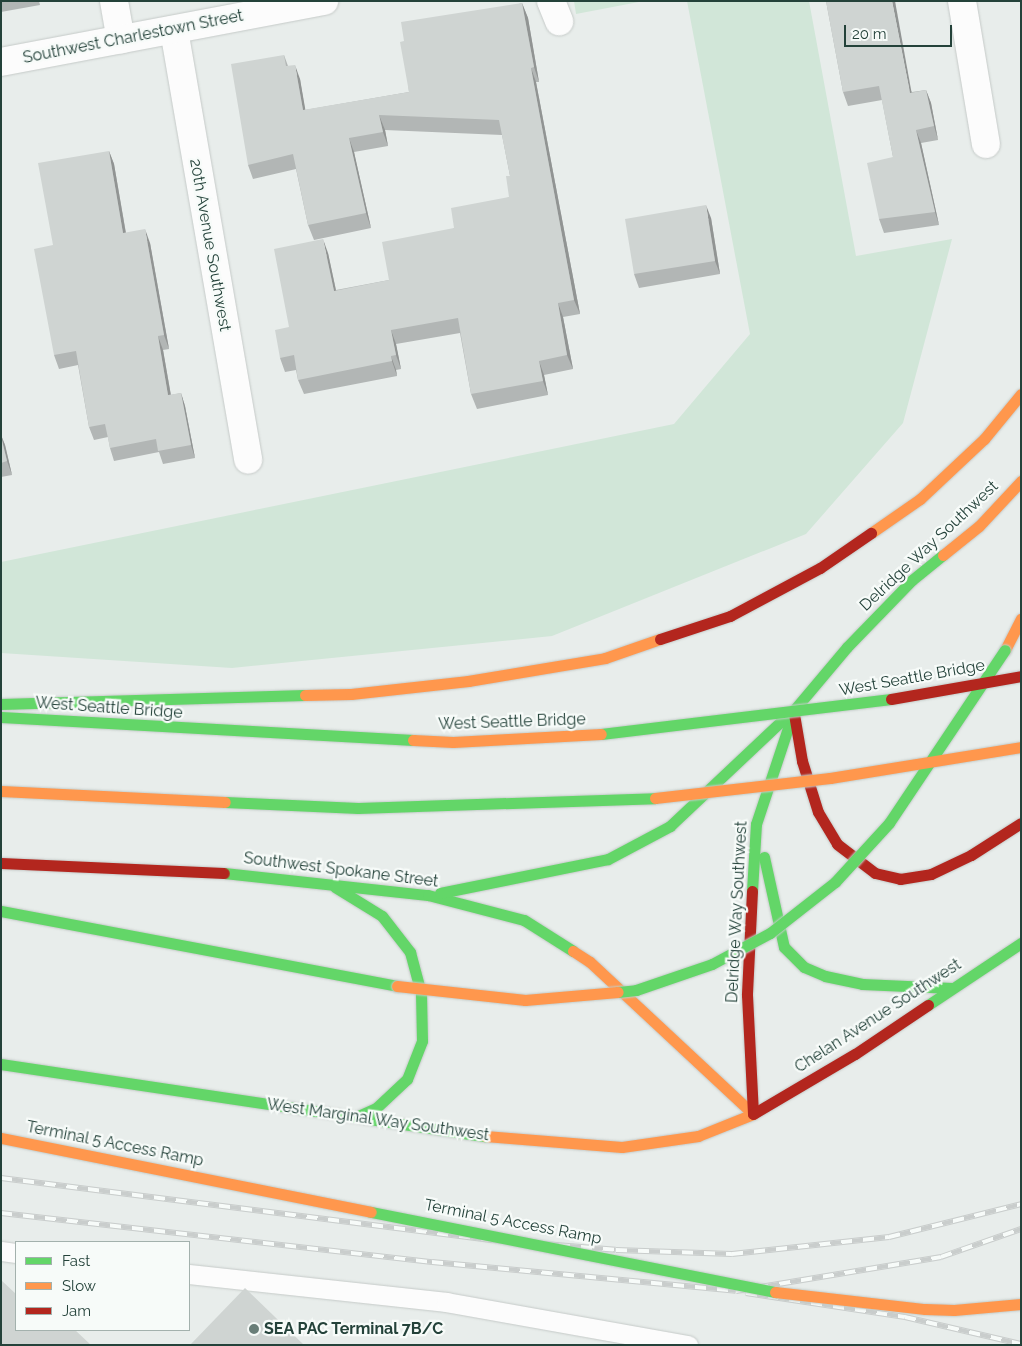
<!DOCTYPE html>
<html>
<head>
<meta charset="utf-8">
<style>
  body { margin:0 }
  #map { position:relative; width:1022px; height:1346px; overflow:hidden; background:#e8edeb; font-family:Raleway,sans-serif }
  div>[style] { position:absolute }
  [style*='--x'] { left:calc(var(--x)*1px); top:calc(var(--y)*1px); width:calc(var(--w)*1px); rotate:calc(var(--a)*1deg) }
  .green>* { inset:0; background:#d1e6d8 }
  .roads { filter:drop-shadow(0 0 1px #c5cac8) drop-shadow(0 0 1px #c5cac8) }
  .lane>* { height:19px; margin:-9.5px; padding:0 9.5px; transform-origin:9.5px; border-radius:9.5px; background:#fcfcfc }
  .street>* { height:28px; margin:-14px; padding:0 14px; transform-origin:14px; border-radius:14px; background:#fcfcfc }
  .fast>* { height:11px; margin:-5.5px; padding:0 5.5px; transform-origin:5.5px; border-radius:5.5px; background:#63d668 }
  .slow>* { height:11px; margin:-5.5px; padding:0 5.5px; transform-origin:5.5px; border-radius:5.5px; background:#ff974d }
  .jam>* { height:11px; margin:-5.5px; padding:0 5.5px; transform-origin:5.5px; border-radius:5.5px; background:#b3261e }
  .rail>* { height:5.5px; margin-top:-2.75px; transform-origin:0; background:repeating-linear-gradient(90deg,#f7fbf9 0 11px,#c9cdcc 0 22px); box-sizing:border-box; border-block:1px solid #c9cdcc }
  .bridges { filter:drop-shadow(0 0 1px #c3cbc8) drop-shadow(0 0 1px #c3cbc8) }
  .fast-bridge>* { height:11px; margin:-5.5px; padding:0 5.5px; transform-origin:5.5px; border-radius:5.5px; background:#63d668 }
  .slow-bridge>* { height:11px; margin:-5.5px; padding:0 5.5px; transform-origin:5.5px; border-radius:5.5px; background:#ff974d }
  .jam-bridge>* { height:11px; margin:-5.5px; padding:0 5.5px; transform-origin:5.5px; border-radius:5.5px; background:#b3261e }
  .wall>* { inset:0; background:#b2b6b5 }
  .shaded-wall>* { inset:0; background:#919493 }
  .building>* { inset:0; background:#cfd4d2 }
  .dots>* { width:14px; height:14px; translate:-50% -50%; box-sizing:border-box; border:2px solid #f7fbf9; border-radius:50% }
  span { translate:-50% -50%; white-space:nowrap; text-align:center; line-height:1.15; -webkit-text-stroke:4.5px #f7fbf9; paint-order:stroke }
  .street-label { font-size:16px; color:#24423a }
  .poi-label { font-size:16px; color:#24423a; font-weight:700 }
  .left { translate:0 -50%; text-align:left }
  .frame { position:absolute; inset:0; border:2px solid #24423a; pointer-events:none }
  .legend { position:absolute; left:15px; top:1241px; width:175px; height:90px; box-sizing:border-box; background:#f7fbf9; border:1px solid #a3b1ad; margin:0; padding:6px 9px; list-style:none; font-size:15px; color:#24423a }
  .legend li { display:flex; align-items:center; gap:10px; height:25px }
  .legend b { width:25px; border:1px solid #a3b1ad }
  .scale { position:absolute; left:844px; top:25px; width:108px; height:22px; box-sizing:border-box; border:2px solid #24423a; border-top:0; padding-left:6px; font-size:15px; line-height:18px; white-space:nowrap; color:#24423a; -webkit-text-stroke:4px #f7fbf9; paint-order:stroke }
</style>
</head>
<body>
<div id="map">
  <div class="green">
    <div style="clip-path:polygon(574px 1px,644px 1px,576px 14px)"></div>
    <div style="clip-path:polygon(687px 1px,809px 1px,856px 256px,952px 239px,903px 423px,806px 534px,552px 636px,232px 668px,1px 653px,1px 562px,674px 424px,750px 334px)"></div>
  </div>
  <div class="roads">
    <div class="lane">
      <div style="--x:1;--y:1251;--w:15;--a:8"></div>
      <div style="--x:189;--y:1274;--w:259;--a:6.2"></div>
      <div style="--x:446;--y:1302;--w:246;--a:10.1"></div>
    </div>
    <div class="street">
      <div style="--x:114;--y:1;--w:39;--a:80"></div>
      <div style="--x:551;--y:1;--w:22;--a:68"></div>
      <div style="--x:962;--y:1;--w:145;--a:80.5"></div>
      <div style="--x:174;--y:30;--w:436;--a:80.2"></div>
      <div style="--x:1;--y:62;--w:329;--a:-10.7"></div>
    </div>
    <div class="fast">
      <div style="--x:1;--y:704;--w:304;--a:-1.7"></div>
      <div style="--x:764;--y:857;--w:92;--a:77.5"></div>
      <div style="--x:784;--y:947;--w:28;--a:45"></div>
      <div style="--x:804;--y:967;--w:23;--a:23"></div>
      <div style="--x:825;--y:976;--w:38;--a:12"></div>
      <div style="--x:862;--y:984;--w:90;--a:2.5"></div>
      <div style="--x:224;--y:873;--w:205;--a:6.2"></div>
      <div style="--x:428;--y:895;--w:99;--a:14.6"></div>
      <div style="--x:524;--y:920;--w:58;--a:32.3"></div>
      <div style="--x:335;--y:887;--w:55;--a:31.7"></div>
      <div style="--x:382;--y:916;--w:46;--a:52.1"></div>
      <div style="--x:410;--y:952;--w:42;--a:75"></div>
      <div style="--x:421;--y:993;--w:48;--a:88.8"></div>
      <div style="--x:422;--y:1041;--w:41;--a:111.5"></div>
      <div style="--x:407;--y:1079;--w:42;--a:136.9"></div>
      <div style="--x:376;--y:1108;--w:22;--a:156"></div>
      <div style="--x:752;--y:891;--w:67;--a:-86.6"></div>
      <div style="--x:756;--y:824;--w:120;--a:-71.6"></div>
      <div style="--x:794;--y:710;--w:82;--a:-49.9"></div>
      <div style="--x:847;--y:647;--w:93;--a:-45.9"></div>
      <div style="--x:912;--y:580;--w:40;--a:-39"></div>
      <div style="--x:440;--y:893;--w:171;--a:-11.4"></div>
      <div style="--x:608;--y:859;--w:70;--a:-28"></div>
      <div style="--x:670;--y:826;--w:165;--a:-43.3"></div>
      <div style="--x:1;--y:911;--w:403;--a:10.7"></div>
      <div style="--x:928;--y:1005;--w:112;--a:-33.7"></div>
      <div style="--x:1;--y:1064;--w:489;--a:8.5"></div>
    </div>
    <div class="slow">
      <div style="--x:871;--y:533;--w:60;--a:-34.8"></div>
      <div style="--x:920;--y:499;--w:88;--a:-43.2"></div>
      <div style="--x:984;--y:439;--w:58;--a:-50.6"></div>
      <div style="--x:943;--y:555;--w:46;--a:-38.9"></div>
      <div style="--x:979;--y:526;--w:62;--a:-47"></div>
      <div style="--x:1005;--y:650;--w:35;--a:-63"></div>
      <div style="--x:305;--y:695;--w:46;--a:-1.2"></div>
      <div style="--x:351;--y:694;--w:118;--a:-6.3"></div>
      <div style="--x:468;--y:681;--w:139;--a:-9.5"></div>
      <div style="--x:605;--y:658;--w:58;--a:-19.1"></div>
      <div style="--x:573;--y:951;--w:20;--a:33"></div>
      <div style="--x:590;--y:962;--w:223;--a:43"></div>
      <div style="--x:485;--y:1136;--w:137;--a:4.6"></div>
      <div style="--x:622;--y:1147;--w:77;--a:-8.2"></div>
      <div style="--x:698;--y:1136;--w:59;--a:-21.8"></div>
    </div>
    <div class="jam">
      <div style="--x:660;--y:639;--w:74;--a:-18.2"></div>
      <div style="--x:730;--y:616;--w:102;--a:-28.1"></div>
      <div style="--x:820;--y:568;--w:62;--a:-34.5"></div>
      <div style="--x:794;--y:714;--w:48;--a:80.3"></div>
      <div style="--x:802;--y:761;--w:53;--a:72.6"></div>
      <div style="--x:818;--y:812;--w:37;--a:59"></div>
      <div style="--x:837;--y:844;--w:48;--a:37.3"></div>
      <div style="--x:875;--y:873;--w:26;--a:13"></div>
      <div style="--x:900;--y:879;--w:31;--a:-9"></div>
      <div style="--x:931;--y:874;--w:44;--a:-25.4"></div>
      <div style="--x:971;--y:855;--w:59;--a:-32.6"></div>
      <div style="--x:1;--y:863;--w:223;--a:2.6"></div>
      <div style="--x:752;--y:891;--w:104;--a:92.8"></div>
      <div style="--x:747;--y:995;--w:119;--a:87.1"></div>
      <div style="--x:753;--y:1114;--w:118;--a:-30.5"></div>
      <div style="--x:855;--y:1054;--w:88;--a:-33.9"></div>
    </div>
  </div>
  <div class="rail">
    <div style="--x:1;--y:1178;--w:496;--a:7.2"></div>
    <div style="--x:493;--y:1240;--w:123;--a:4.6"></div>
    <div style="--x:616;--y:1250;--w:116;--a:2"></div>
    <div style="--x:732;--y:1254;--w:158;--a:-6.2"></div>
    <div style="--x:889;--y:1237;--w:136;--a:-14"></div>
    <div style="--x:1;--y:1213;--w:434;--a:6.5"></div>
    <div style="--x:432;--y:1262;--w:305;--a:5.4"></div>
    <div style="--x:736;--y:1291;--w:208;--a:-9.4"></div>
    <div style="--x:941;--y:1257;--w:85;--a:-19.3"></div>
    <div style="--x:746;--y:1293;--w:161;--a:8.6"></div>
    <div style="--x:905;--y:1317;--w:119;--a:13.1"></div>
  </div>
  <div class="bridges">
    <div class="fast-bridge">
      <div style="--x:1;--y:717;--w:413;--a:3.2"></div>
      <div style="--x:601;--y:734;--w:292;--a:-6.9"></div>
      <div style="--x:225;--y:802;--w:133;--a:2.6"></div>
      <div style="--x:358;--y:808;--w:297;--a:-1.9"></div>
      <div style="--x:618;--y:992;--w:18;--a:-6"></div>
      <div style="--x:636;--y:990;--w:80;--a:-18.9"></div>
      <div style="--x:712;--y:964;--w:66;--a:-28.1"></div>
      <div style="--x:770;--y:933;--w:83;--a:-38.1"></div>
      <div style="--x:835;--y:882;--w:80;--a:-47.5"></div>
      <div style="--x:889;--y:823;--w:208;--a:-56.2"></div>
      <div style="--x:371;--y:1212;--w:412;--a:11.2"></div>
    </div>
    <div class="slow-bridge">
      <div style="--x:413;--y:740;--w:40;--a:2.9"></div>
      <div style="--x:453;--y:742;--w:148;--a:-3.1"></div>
      <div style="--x:1;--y:791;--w:224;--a:2.8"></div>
      <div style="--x:655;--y:798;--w:176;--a:-6.5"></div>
      <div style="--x:830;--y:778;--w:193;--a:-9.2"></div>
      <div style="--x:397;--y:986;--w:129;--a:6.2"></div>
      <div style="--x:525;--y:1000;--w:93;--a:-4.9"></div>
      <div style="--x:1;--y:1138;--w:377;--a:11.3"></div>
      <div style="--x:775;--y:1292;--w:151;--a:6.5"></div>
      <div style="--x:925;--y:1309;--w:29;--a:2"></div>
      <div style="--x:954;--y:1310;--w:67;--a:-5.1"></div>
    </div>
    <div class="jam-bridge">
      <div style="--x:891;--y:699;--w:132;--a:-10"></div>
    </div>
  </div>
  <div class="wall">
    <div style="clip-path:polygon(1px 1px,39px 1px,40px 5px,1px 12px)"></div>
    <div style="clip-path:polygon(826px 1px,912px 92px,926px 90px,931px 103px,938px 140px,921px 143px,939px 225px,884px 233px,879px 219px,893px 157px,882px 100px,848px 106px,843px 92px)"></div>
    <div style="clip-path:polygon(522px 3px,528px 18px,539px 82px,536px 82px,580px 314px,563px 317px,573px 369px,544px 375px,548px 395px,477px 409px,471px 394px,460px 333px,396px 344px,401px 369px,396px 370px,397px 376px,304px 394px,298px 380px,296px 370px,285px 372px,280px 358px,289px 327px,328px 253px,336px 290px,389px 280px,454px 228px,509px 197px,510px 176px,502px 135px,385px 130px,388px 146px,354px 152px,371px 228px,314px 240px,308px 225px,296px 169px,253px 179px,248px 165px,284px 55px,288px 66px,300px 79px,305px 110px,409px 92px,404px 41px)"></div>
    <div style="clip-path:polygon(109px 151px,114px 164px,126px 233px,150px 243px,169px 349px,163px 350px,171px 395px,181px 393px,185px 406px,195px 458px,163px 464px,159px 452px,114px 461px,110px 448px,108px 437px,94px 440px,89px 427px,78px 365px,59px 369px,54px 355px)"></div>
    <div style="clip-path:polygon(711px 218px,720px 274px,639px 288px,634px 274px)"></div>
    <div style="clip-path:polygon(1px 435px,5px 445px,12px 475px,1px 477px)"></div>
  </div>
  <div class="shaded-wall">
    <div style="clip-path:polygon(892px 1px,895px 1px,914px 106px,910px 93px)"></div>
    <div style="clip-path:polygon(522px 3px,528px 18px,539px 82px,534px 67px)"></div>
    <div style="clip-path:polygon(295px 65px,300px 79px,308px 125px,303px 110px)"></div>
    <div style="clip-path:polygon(531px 68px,536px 82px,580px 314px,574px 300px)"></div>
    <div style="clip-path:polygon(926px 90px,931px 103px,938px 140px,934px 126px)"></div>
    <div style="clip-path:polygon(379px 115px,385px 130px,388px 146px,383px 132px)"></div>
    <div style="clip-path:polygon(916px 130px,921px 143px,939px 225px,935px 212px)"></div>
    <div style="clip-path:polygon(349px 138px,354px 152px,371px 228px,366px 213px)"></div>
    <div style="clip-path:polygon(109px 151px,114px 164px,128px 246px,123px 233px)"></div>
    <div style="clip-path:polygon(706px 205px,711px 218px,720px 274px,715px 261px)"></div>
    <div style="clip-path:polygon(145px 229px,150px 243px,169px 349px,164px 335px)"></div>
    <div style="clip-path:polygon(323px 239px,328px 253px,339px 305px,334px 291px)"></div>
    <div style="clip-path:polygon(558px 303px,563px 317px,573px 369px,567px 355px)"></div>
    <div style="clip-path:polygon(391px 330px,396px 344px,401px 369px,396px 355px)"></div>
    <div style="clip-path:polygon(158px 336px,163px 350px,173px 408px,168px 395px)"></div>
    <div style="clip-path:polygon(391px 356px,396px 370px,397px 376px,392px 361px)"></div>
    <div style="clip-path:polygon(539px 361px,544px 375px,548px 395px,543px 381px)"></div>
    <div style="clip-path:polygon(181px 393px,185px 406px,195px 458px,191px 445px)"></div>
    <div style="clip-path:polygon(1px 435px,5px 445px,12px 475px,7px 461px)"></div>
  </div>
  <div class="building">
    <div style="clip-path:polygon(826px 1px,892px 1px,910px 93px,926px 90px,934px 126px,916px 130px,935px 212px,879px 219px,867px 163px,893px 157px,879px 86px,843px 92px)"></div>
    <div style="clip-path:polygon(522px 3px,534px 67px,531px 68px,574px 300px,558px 303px,567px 355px,539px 361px,543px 381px,471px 394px,458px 318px,391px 330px,396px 355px,391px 356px,392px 361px,298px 380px,294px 355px,280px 358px,275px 330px,289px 327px,274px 249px,323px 239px,334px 291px,389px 280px,382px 242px,454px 228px,451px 208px,509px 197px,506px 176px,510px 176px,499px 120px,379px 115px,383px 132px,349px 138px,366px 213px,308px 225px,293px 154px,248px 165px,231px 64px,284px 55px,286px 66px,295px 65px,303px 110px,409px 92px,400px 42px,404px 41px,401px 22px)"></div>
    <div style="clip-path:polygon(109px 151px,123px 233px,145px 229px,164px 335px,158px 336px,168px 395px,181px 393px,191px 445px,158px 451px,156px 439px,110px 448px,105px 424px,89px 427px,76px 351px,54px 355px,34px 249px,53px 245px,38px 163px)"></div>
    <div style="clip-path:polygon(706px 205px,715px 261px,634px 274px,625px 219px)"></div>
    <div style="clip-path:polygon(1px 437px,7px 461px,1px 463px)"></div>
    <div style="clip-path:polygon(1px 1280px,16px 1294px,16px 1330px,75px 1330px,91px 1345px,1px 1345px)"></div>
    <div style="clip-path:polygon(245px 1288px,304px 1345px,190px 1345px)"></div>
  </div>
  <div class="dots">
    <div style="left:254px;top:1329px;background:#697e78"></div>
  </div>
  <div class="street-label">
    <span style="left:133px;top:37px;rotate:-11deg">Southwest Charlestown Street</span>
    <span style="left:210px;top:245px;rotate:80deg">20th Avenue Southwest</span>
    <span style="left:929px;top:546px;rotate:-43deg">Delridge Way Southwest</span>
    <span style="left:912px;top:678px;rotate:-10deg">West Seattle Bridge</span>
    <span style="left:109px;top:708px;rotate:4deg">West Seattle Bridge</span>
    <span style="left:512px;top:722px;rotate:-2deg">West Seattle Bridge</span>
    <span style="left:341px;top:870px;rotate:7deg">Southwest Spokane Street</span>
    <span style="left:737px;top:912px;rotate:-87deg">Delridge Way Southwest</span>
    <span style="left:878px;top:1016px;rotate:-33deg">Chelan Avenue Southwest</span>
    <span style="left:378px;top:1120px;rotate:8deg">West Marginal Way Southwest</span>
    <span style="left:115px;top:1144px;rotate:11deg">Terminal 5 Access Ramp</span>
    <span style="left:513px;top:1222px;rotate:11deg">Terminal 5 Access Ramp</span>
  </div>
  <div class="poi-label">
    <span class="left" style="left:264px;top:1329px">SEA PAC Terminal 7B/C</span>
  </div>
  <div class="frame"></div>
  <ul class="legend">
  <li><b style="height:6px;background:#63d668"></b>Fast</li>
  <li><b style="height:6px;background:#ff974d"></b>Slow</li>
  <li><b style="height:6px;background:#b3261e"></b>Jam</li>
  </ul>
  <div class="scale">20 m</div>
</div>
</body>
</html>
